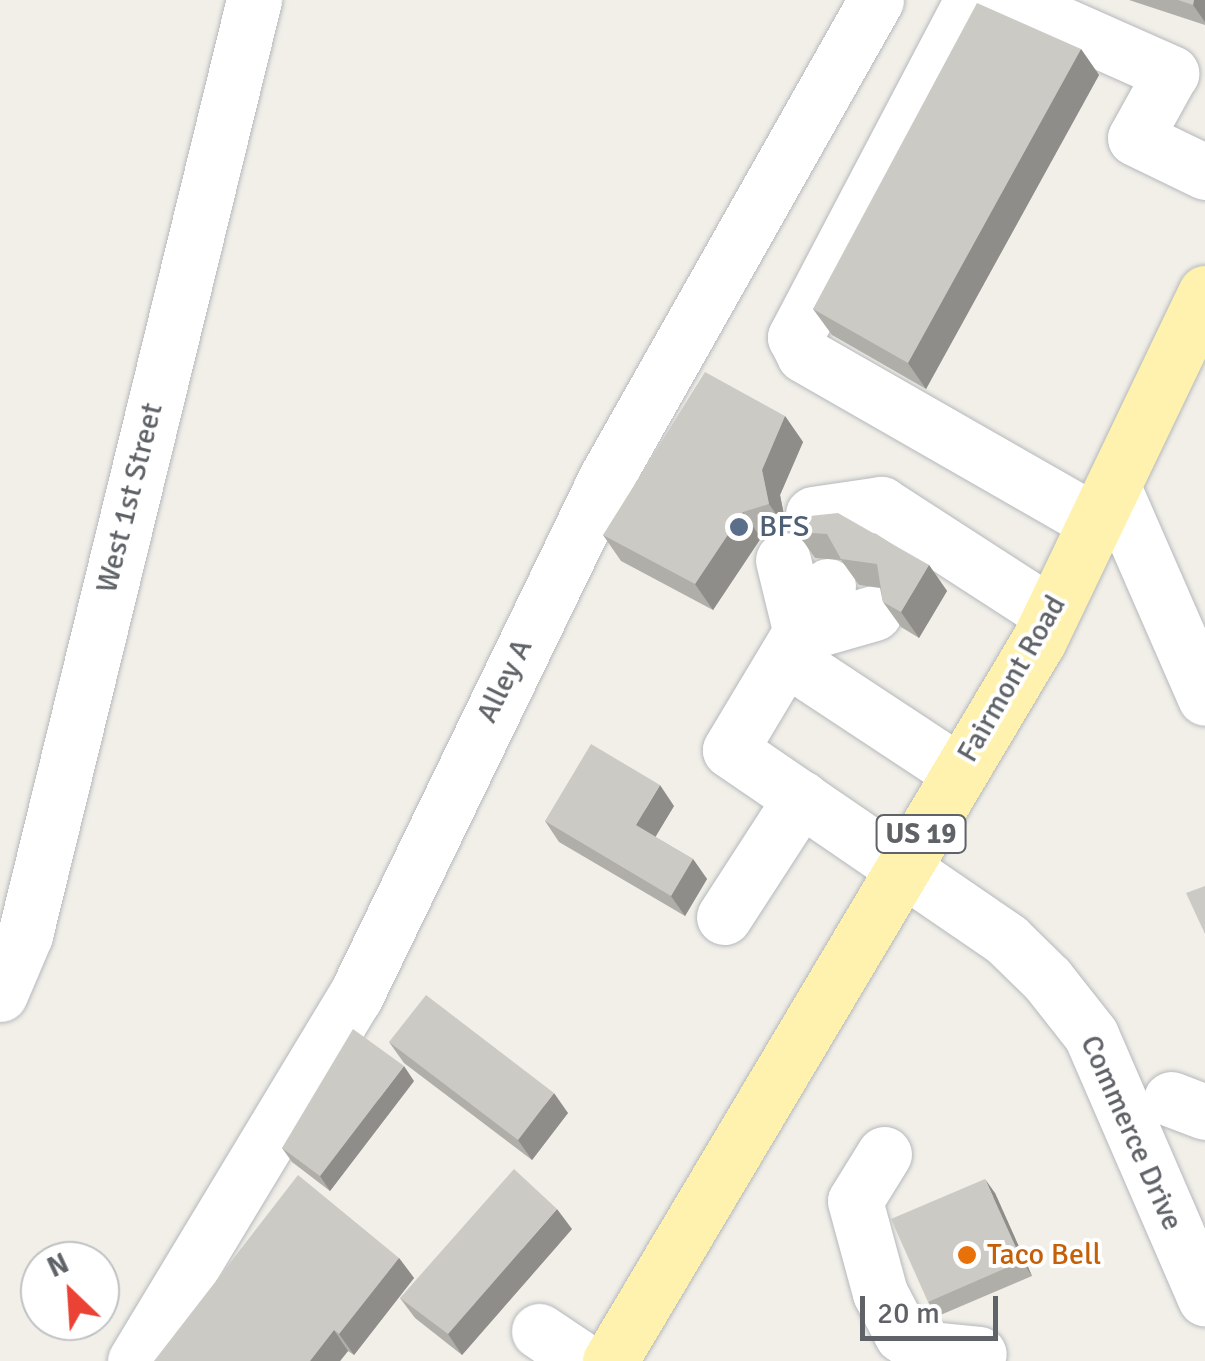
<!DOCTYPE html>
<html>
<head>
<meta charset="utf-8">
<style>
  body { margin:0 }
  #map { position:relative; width:1205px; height:1361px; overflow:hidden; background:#f1efe8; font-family:Signika,sans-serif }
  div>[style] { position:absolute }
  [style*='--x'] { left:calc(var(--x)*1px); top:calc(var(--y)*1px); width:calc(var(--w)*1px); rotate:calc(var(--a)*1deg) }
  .roads { filter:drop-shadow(0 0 2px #b5b8bc) drop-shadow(0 0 2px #b5b8bc) }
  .minor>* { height:55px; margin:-27.5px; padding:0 27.5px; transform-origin:27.5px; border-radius:27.5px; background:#fff }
  .major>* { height:55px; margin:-27.5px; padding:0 27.5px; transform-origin:27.5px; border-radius:27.5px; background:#fff2af }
  .wall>* { inset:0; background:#afaea9 }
  .shaded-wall>* { inset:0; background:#8f8d8a }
  .building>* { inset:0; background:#cccac5 }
  .dots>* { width:28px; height:28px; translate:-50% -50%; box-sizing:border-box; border:5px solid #fff; border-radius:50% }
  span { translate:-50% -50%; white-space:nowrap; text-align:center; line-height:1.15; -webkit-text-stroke:8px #fff; paint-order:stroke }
  .shield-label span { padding:2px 8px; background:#fff; border:2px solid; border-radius:8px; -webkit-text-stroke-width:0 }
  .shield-label { font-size:28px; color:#5f6368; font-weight:700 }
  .street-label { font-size:30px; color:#5f6368 }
  .service-label { font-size:30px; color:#4e5e75 }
  .left { translate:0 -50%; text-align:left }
  .food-label { font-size:30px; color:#c56008 }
  .north { position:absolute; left:20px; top:1241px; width:100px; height:100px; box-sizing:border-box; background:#fff; border:2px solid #bfc1c3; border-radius:50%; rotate:335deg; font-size:28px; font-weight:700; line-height:40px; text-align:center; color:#5f6368 }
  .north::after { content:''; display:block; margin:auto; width:35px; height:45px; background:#ea4335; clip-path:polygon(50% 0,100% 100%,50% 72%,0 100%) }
  .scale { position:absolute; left:860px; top:1296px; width:138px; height:45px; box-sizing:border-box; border:5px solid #5f6368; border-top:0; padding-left:12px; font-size:30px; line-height:35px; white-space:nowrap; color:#5f6368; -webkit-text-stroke:8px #fff; paint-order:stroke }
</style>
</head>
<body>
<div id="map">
  <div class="roads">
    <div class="minor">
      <div style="--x:972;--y:0;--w:381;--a:117.7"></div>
      <div style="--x:795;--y:337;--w:20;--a:63"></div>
      <div style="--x:804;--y:355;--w:336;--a:29.8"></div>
      <div style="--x:1007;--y:0;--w:180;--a:24"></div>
      <div style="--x:1171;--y:73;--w:74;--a:119"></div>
      <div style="--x:1135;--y:138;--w:78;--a:25.9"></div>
      <div style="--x:1113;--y:487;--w:230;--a:66.4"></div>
      <div style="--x:813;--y:514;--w:69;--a:-8.4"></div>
      <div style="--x:881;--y:504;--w:202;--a:32.9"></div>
      <div style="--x:783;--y:560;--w:76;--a:76.3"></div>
      <div style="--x:828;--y:586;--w:191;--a:120.9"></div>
      <div style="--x:730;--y:750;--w:336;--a:34.4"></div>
      <div style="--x:1007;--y:940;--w:56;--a:44.3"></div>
      <div style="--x:1047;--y:979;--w:71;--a:51.8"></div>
      <div style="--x:1091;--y:1035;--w:287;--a:66.6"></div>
      <div style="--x:801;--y:634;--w:76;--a:-16"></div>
      <div style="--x:786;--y:658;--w:207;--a:33.4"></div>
      <div style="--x:724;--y:917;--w:142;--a:-57.1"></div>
      <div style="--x:0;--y:994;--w:64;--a:-67"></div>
      <div style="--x:25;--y:935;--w:963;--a:-76.24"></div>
      <div style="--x:1171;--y:1099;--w:36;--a:21"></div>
      <div style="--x:884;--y:1154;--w:55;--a:121.7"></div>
      <div style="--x:855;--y:1201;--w:95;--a:74.8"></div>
      <div style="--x:880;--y:1293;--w:47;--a:62.4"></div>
      <div style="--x:902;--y:1335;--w:23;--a:34"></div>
      <div style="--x:921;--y:1348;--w:58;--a:5.9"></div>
      <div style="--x:539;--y:1331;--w:54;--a:33.7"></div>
      <div style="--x:135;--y:1361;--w:425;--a:-58.9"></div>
      <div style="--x:355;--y:997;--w:577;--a:-64.19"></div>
      <div style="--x:606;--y:478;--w:549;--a:-60.54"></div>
    </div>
    <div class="major">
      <div style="--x:610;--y:1361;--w:839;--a:-59.25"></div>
      <div style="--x:1039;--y:640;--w:385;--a:-64.4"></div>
    </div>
  </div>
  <div class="wall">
    <div style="clip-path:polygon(1129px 0,1205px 0,1205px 25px)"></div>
    <div style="clip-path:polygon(1081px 49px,1099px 75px,926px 389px,832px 335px,813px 309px)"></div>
    <div style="clip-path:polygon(785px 416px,803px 442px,780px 495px,787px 530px,761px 538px,713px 610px,621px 561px,603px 535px)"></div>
    <div style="clip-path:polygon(791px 518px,929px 565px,947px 591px,919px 638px,901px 627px,883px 602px,880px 588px,859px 585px,841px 560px,815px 558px,797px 532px)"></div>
    <div style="clip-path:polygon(674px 806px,655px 837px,693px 859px,707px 879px,685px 916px,559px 842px,545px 821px)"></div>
    <div style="clip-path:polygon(389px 1042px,568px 1113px,532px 1160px,404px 1063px)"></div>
    <div style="clip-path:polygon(414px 1081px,330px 1191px,292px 1162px,282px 1148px)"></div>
    <div style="clip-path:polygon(995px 1193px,1032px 1276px,938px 1316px,928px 1302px)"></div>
    <div style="clip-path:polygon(572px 1229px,462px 1355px,415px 1318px,400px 1298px)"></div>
    <div style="clip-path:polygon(399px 1258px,414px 1278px,354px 1355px,348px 1351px,340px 1361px,154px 1361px)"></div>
  </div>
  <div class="shaded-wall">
    <div style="clip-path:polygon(1194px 0,1205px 0,1205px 22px,1193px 5px)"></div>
    <div style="clip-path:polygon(1081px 49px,1099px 75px,926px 389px,908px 363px)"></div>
    <div style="clip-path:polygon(785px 416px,803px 442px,780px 495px,787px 530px,769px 504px,762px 470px)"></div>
    <div style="clip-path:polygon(743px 512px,761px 538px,713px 610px,695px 584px)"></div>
    <div style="clip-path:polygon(929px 565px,947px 591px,919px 638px,901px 612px)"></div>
    <div style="clip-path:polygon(660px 785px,674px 806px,650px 846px,636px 825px)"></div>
    <div style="clip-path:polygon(693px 859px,707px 879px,685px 916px,671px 896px)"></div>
    <div style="clip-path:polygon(404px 1066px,414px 1081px,330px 1191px,320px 1176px)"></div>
    <div style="clip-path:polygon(554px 1093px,568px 1113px,532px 1160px,518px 1140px)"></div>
    <div style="clip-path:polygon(985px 1179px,995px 1193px,1032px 1276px,1022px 1261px)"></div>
    <div style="clip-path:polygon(557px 1209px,572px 1229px,462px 1355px,448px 1334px)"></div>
    <div style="clip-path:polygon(399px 1258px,414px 1278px,354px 1355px,339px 1334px)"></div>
    <div style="clip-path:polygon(334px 1330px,348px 1351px,340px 1361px,310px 1361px)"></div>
  </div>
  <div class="building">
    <div style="clip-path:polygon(1178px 0,1194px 0,1193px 5px)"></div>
    <div style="clip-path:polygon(977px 3px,1081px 49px,908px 363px,813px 309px)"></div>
    <div style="clip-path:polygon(705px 372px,785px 416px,762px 470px,769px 504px,743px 512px,695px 584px,603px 535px)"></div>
    <div style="clip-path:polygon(838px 513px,929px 565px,901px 612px,883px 602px,877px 564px,841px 559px,827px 534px,797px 532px,791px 518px)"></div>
    <div style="clip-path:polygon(591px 744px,660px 785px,636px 825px,693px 859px,671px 896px,545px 821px)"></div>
    <div style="clip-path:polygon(1205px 886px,1205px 934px,1186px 893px)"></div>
    <div style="clip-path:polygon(426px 995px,554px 1093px,518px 1140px,389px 1042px)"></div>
    <div style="clip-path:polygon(353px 1029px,404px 1066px,320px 1176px,282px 1148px)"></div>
    <div style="clip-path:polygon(514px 1169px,557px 1209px,448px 1334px,400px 1298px)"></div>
    <div style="clip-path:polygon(298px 1175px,399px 1258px,339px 1334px,334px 1330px,310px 1361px,154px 1361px)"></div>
    <div style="clip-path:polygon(985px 1179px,1022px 1261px,928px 1302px,891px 1219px)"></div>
  </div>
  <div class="dots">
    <div style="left:739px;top:527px;background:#5c6f8a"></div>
    <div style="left:967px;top:1255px;background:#e8710a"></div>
  </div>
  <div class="shield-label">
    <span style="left:921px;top:834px">US 19</span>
  </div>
  <div class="street-label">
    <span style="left:130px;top:498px;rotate:-76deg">West 1st Street</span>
    <span style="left:1012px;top:679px;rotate:-60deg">Fairmont Road</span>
    <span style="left:505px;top:681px;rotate:-64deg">Alley A</span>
    <span style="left:1131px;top:1133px;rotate:66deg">Commerce Drive</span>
  </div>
  <div class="service-label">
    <span class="left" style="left:759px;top:527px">BFS</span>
  </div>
  <div class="food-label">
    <span class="left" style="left:987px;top:1255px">Taco Bell</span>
  </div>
  <div class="north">N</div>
  <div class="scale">20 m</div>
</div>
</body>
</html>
